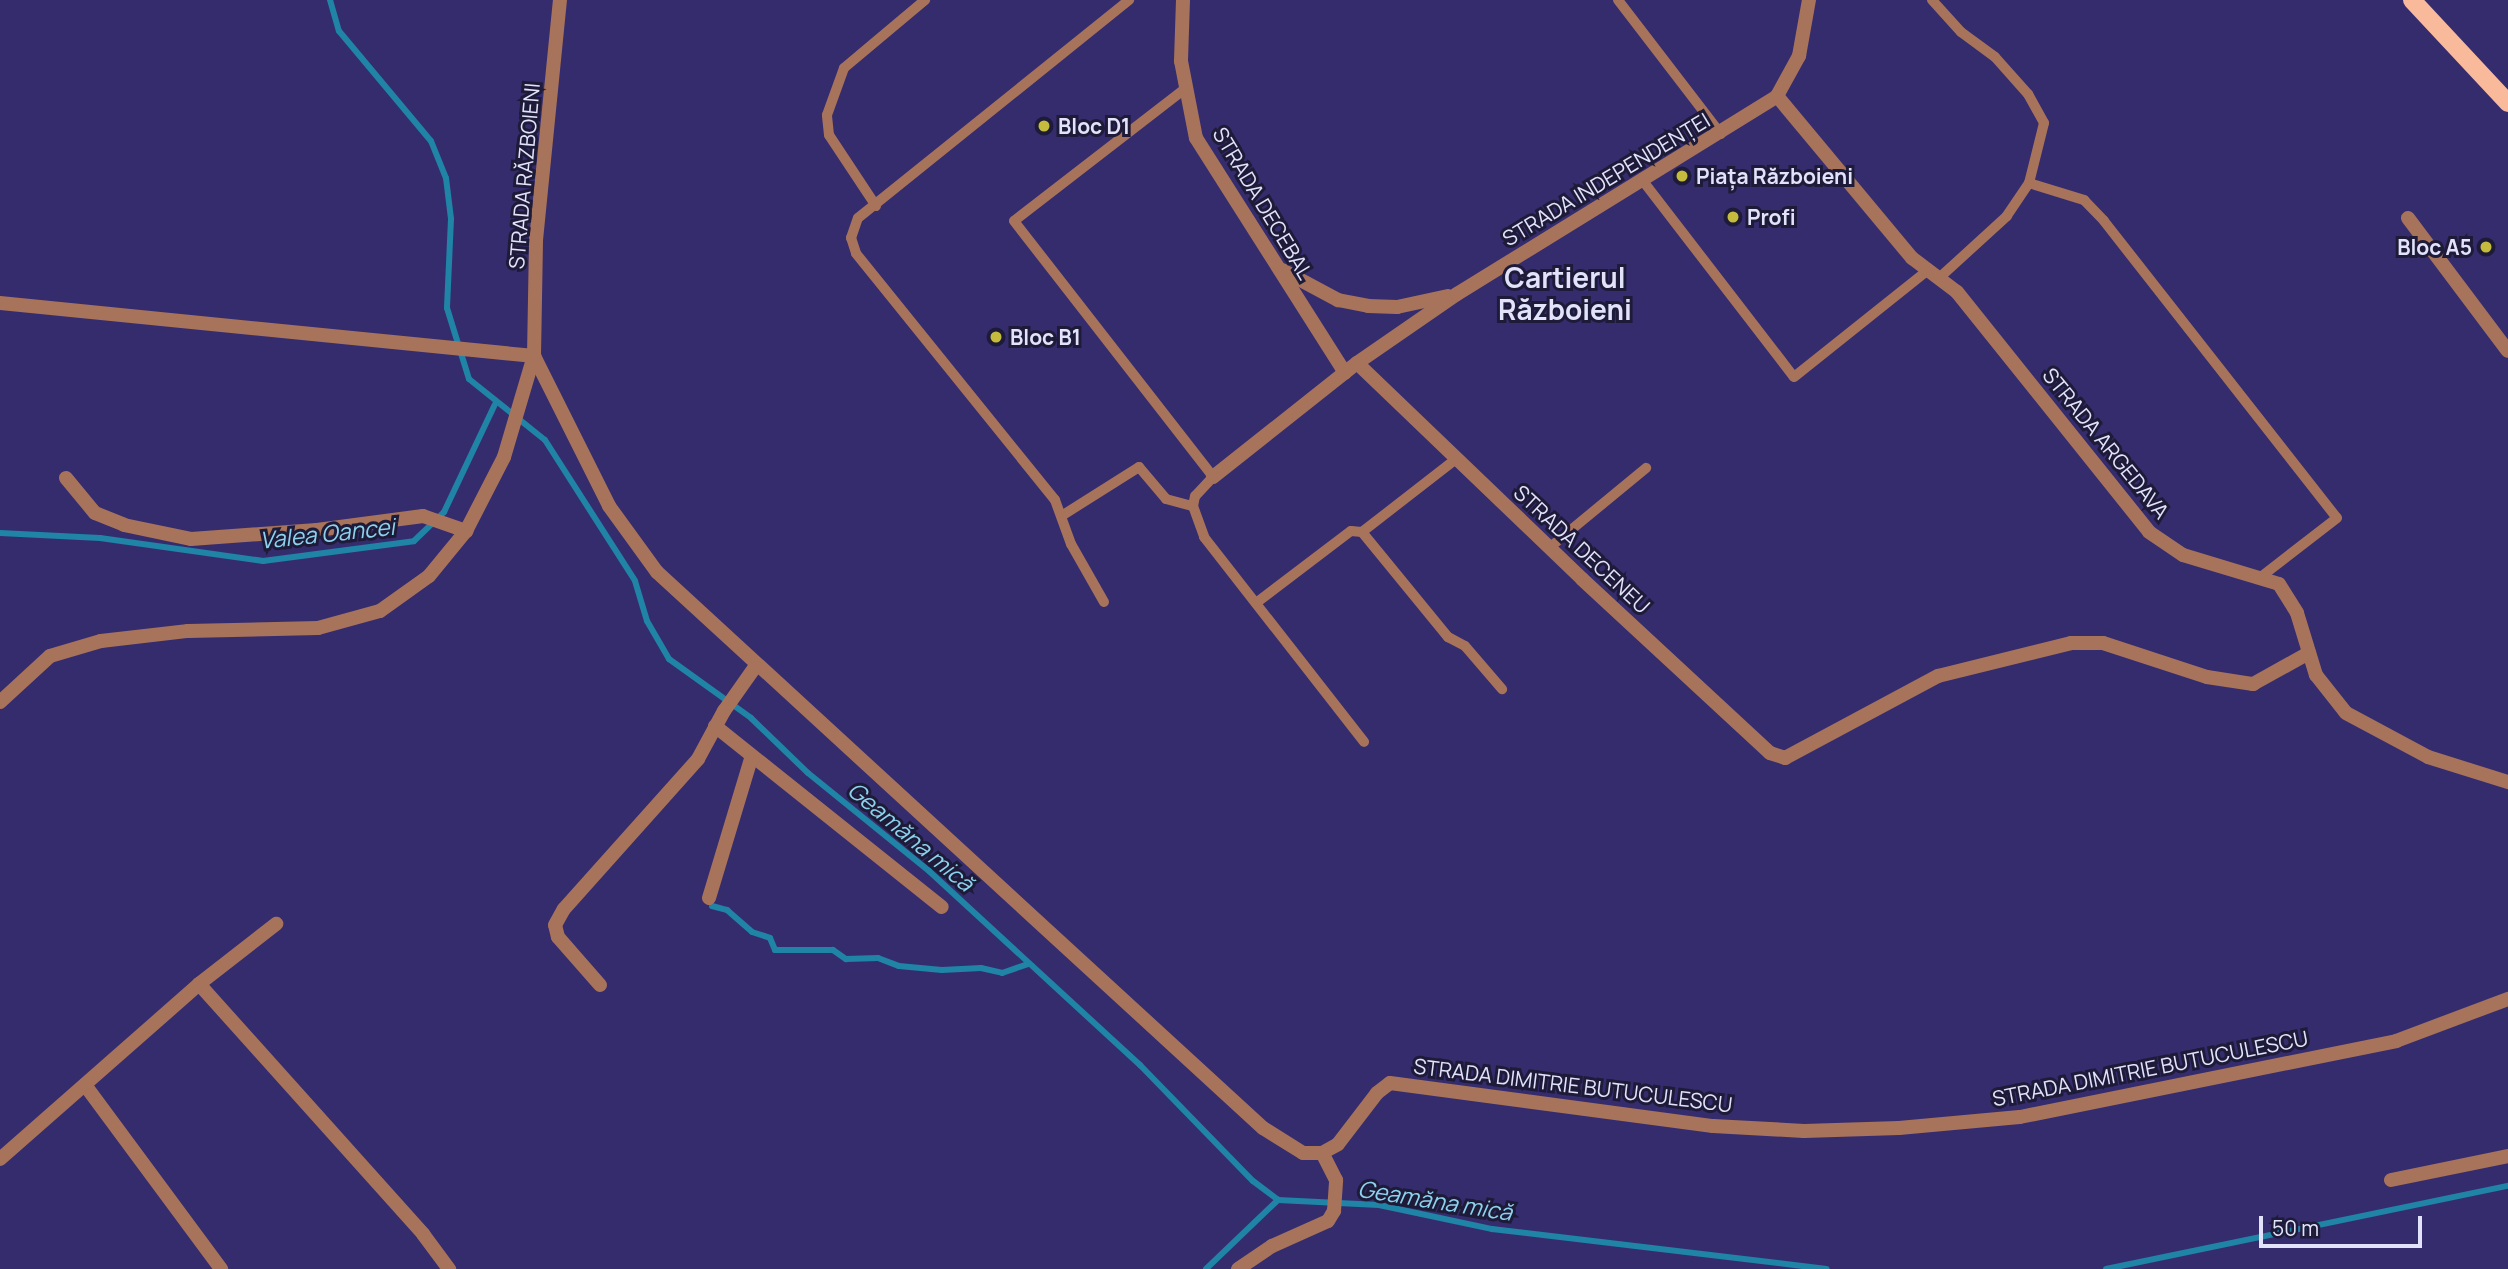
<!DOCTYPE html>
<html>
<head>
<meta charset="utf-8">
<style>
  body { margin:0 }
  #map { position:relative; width:2508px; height:1269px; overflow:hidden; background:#352c6e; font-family:Manrope,sans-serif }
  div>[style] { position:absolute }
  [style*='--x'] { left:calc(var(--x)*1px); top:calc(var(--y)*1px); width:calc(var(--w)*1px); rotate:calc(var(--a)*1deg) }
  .stream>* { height:6px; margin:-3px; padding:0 3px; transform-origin:3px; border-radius:3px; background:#1f84a5 }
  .lane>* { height:10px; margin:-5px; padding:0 5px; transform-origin:5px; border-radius:5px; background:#a8735b }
  .street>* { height:14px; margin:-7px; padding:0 7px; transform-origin:7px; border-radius:7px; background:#a8735b }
  .primary>* { height:18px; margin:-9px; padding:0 9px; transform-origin:9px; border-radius:9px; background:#f9b99b }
  .dots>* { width:19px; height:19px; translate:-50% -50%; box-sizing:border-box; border:4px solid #1e1b39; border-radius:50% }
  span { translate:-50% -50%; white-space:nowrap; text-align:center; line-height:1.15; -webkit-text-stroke:6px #1e1b39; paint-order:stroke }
  .poi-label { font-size:21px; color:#e2e3fb; font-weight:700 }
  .left { translate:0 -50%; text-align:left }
  .right { translate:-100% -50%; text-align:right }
  .street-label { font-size:21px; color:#e2e3fb }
  .water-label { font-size:23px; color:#8dd2ed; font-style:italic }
  .district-label { font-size:28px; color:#e2e3fb; font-weight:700 }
  .scale { position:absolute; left:2259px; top:1216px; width:163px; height:32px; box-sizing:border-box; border:4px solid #e2e3fb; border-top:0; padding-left:9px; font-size:21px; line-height:24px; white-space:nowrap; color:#e2e3fb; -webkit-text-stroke:5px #1e1b39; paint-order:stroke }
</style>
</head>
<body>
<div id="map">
  <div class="stream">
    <div style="--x:330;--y:0;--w:32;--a:74"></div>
    <div style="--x:339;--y:31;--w:143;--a:50.1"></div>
    <div style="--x:431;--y:141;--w:40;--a:68"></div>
    <div style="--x:446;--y:178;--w:41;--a:83"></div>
    <div style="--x:451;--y:219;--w:89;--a:92.6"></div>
    <div style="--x:447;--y:308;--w:74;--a:72.8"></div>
    <div style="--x:469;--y:379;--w:97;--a:38.8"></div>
    <div style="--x:545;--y:440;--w:167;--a:57.4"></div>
    <div style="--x:635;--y:581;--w:42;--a:73.3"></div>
    <div style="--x:647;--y:621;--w:44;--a:59.9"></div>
    <div style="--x:669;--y:659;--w:101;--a:35.7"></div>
    <div style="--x:751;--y:718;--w:79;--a:44"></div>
    <div style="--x:808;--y:773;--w:156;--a:39"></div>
    <div style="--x:929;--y:871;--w:287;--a:42.6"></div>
    <div style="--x:1140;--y:1065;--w:162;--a:45.8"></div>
    <div style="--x:1253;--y:1181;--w:31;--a:37"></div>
    <div style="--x:1278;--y:1200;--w:101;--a:2.8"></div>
    <div style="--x:1379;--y:1205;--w:116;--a:12"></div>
    <div style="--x:1492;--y:1229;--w:337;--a:6.8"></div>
    <div style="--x:0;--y:533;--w:100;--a:2.9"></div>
    <div style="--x:100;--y:538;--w:165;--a:8"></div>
    <div style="--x:263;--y:561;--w:152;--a:-7.5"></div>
    <div style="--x:414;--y:541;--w:42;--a:-44"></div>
    <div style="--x:444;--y:512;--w:119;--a:-64.7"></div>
    <div style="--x:712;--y:906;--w:16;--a:15"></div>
    <div style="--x:727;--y:910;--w:33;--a:41"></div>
    <div style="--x:752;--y:932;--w:19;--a:18"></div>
    <div style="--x:770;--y:938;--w:13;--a:67"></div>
    <div style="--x:775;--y:950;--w:58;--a:0"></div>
    <div style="--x:833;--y:950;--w:16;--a:35"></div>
    <div style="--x:846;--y:959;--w:32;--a:-2"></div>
    <div style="--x:878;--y:958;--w:22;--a:21"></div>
    <div style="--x:899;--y:966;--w:43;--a:5.3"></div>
    <div style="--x:942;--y:970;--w:39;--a:-3"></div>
    <div style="--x:981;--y:968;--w:22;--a:13"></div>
    <div style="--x:1002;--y:973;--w:28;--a:-19"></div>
    <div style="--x:1206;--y:1269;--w:100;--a:-43.8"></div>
    <div style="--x:2106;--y:1269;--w:410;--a:-11.7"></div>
  </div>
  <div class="lane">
    <div style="--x:1618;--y:0;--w:169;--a:52.5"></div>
    <div style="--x:1932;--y:0;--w:43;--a:47.8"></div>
    <div style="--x:1961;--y:32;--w:42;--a:36.3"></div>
    <div style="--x:1995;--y:57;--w:50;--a:48.3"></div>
    <div style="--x:2028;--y:94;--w:33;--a:61"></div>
    <div style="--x:2044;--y:123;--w:62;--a:104"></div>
    <div style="--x:2029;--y:183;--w:40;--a:124"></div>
    <div style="--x:2007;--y:216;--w:92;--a:137.6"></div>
    <div style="--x:1186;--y:88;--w:217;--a:142.3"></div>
    <div style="--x:1014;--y:221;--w:324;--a:52.1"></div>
    <div style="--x:1213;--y:477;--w:26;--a:133"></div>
    <div style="--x:1195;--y:496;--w:10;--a:101"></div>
    <div style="--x:1193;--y:506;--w:33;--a:70"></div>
    <div style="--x:1204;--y:537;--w:260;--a:52"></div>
    <div style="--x:1643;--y:181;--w:247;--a:52.4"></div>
    <div style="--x:1794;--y:377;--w:171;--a:-38.6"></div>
    <div style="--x:2029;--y:183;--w:58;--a:17.2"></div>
    <div style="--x:2084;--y:200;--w:29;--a:46"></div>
    <div style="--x:2104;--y:221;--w:377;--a:51.9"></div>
    <div style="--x:2337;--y:518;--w:95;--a:142.3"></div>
    <div style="--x:876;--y:206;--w:85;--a:-123.5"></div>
    <div style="--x:829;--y:135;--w:20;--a:-96"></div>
    <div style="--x:827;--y:115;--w:50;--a:-70.1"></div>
    <div style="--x:844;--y:68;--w:106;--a:-40"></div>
    <div style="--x:1063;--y:515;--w:90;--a:-32.3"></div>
    <div style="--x:1139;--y:467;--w:42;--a:49.8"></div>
    <div style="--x:1166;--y:499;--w:28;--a:15"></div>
    <div style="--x:1362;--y:532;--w:119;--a:-37.8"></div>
    <div style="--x:1549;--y:548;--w:126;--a:-39.5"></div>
    <div style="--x:1104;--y:602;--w:67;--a:-119.6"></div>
    <div style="--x:1071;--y:544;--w:47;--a:-110"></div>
    <div style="--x:1055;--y:500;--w:317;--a:-128.9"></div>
    <div style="--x:856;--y:253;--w:16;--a:-108"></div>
    <div style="--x:851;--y:238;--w:21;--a:-71"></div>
    <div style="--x:858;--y:218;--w:348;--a:-38.8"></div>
    <div style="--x:1256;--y:603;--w:119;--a:-37.2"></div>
    <div style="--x:1351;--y:531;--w:11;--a:5"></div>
    <div style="--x:1362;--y:532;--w:136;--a:50.7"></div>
    <div style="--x:1448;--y:637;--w:19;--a:28"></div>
    <div style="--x:1465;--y:646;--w:57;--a:49.3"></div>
  </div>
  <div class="street">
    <div style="--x:1183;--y:0;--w:61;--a:91.9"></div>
    <div style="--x:1181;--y:61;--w:78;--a:79"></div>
    <div style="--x:1196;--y:138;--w:278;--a:57.6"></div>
    <div style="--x:1777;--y:96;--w:211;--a:50.2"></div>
    <div style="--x:1912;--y:258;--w:56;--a:37.1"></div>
    <div style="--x:1957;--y:292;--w:307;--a:51.3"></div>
    <div style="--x:2149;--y:532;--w:41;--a:34.1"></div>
    <div style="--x:2183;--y:555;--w:100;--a:16.8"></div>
    <div style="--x:2279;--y:584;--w:34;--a:58"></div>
    <div style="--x:2297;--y:613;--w:65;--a:73"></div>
    <div style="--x:2316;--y:675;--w:48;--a:51.7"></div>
    <div style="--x:2346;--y:713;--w:93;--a:28.2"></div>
    <div style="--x:2428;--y:757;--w:84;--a:17.4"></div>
    <div style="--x:2408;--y:218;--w:166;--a:53.1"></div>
    <div style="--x:1282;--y:270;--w:64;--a:28.2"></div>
    <div style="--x:1338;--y:300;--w:31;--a:11"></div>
    <div style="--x:1368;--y:306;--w:29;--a:2"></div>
    <div style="--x:1397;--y:307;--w:52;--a:-12.2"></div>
    <div style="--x:0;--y:303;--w:537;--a:5.67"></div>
    <div style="--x:534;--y:356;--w:168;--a:63.4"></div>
    <div style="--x:609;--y:506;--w:82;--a:54"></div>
    <div style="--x:657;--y:572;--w:822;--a:42.54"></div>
    <div style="--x:1263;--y:1128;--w:47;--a:32"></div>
    <div style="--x:1303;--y:1153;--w:19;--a:0"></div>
    <div style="--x:1322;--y:1153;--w:18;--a:-29"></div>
    <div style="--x:1338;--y:1144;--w:64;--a:-52.6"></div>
    <div style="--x:1377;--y:1093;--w:16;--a:-38"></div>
    <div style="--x:1390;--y:1083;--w:326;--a:7.6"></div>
    <div style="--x:1713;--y:1126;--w:91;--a:3.1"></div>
    <div style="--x:1804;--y:1131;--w:95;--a:-1.8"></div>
    <div style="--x:1899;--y:1128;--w:121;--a:-5.2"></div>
    <div style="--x:2020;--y:1117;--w:384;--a:-11.4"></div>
    <div style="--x:2396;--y:1041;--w:120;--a:-20.6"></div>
    <div style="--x:1357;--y:363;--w:312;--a:43.8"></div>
    <div style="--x:1582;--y:579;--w:256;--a:42.8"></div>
    <div style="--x:1770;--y:753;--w:16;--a:18"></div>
    <div style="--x:1785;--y:758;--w:174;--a:-28.2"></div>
    <div style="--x:1938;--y:676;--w:137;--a:-13.9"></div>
    <div style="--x:2071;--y:643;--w:32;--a:0"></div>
    <div style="--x:2103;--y:643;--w:109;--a:18.1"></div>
    <div style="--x:2207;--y:677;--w:47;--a:8.7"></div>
    <div style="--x:2253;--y:684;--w:64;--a:-29"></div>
    <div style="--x:1213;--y:477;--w:184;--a:-38.4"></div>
    <div style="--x:1357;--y:363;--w:121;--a:-34.6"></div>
    <div style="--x:1457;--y:294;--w:376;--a:-31.7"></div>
    <div style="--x:1777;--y:96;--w:46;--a:-61.2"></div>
    <div style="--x:1799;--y:56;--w:57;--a:-79.9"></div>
    <div style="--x:66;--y:478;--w:45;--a:50.4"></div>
    <div style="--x:95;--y:513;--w:31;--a:22"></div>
    <div style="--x:124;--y:525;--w:68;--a:11.8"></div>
    <div style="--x:191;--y:539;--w:126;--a:-4.1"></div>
    <div style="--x:317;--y:530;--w:107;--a:-7.5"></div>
    <div style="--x:423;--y:516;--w:46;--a:19.2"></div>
    <div style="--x:0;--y:702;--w:68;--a:-42.6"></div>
    <div style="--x:50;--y:656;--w:53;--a:-16.4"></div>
    <div style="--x:101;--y:641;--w:88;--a:-6.6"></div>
    <div style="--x:188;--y:631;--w:130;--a:-1.3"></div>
    <div style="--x:318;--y:628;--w:64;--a:-15.3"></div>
    <div style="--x:380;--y:611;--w:60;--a:-35.5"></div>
    <div style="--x:429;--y:576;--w:58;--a:-50.6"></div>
    <div style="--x:466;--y:531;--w:83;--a:-62.8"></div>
    <div style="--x:504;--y:457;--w:105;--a:-73.5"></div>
    <div style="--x:534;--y:356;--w:116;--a:-89"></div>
    <div style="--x:536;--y:240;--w:241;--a:-84.3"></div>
    <div style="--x:715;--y:726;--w:290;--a:38.6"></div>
    <div style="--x:709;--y:898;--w:148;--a:-73.2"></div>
    <div style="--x:199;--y:984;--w:336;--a:48.1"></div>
    <div style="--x:423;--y:1234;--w:44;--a:53.4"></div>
    <div style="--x:600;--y:985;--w:64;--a:-131.2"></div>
    <div style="--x:558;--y:937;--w:12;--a:-104"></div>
    <div style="--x:555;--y:925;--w:18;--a:-61"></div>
    <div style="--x:564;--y:909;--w:201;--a:-48.2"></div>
    <div style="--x:698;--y:759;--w:55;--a:-61.6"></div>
    <div style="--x:724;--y:711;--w:54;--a:-54.8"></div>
    <div style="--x:85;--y:1085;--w:229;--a:53.5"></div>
    <div style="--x:0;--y:1159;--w:265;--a:-41.3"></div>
    <div style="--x:199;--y:984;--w:98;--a:-37.9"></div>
    <div style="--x:2391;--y:1180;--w:119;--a:-11.6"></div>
    <div style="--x:1238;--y:1269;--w:41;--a:-34.1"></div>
    <div style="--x:1272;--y:1246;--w:61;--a:-24.1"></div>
    <div style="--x:1328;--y:1221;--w:12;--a:-59"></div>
    <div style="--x:1334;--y:1211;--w:31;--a:-86"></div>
    <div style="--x:1336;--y:1180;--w:30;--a:-117"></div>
  </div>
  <div class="primary">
    <div style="--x:2412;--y:0;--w:141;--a:47"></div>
  </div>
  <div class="dots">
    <div style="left:1044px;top:126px;background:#c5bc3d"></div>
    <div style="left:1682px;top:176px;background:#c5bc3d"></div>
    <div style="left:1733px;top:217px;background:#c5bc3d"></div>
    <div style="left:2486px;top:247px;background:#c5bc3d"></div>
    <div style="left:996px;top:337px;background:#c5bc3d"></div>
  </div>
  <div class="poi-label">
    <span class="left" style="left:1058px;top:126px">Bloc D1</span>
    <span class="left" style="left:1696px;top:176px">Piața Războieni</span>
    <span class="left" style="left:1747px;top:217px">Profi</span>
    <span class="right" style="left:2472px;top:247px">Bloc A5</span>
    <span class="left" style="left:1010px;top:337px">Bloc B1</span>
  </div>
  <div class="street-label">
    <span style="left:524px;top:176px;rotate:-85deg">STRADA RĂZBOIENI</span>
    <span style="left:1606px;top:179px;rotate:-31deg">STRADA INDEPENDENȚEI</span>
    <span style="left:1263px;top:203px;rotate:59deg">STRADA DECEBAL</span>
    <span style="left:2106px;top:443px;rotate:51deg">STRADA ARGEDAVA</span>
    <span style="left:1582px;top:549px;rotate:43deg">STRADA DECENEU</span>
    <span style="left:2150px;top:1068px;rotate:-11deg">STRADA DIMITRIE BUTUCULESCU</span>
    <span style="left:1573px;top:1085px;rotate:7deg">STRADA DIMITRIE BUTUCULESCU</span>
  </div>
  <div class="water-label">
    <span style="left:327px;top:533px;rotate:-6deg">Valea Oancei</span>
    <span style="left:911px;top:836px;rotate:40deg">Geamăna mică</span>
    <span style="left:1435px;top:1200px;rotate:9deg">Geamăna mică</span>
  </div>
  <div class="district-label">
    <span style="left:1565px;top:293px">Cartierul<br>Războieni</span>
  </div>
  <div class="scale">50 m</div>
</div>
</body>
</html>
